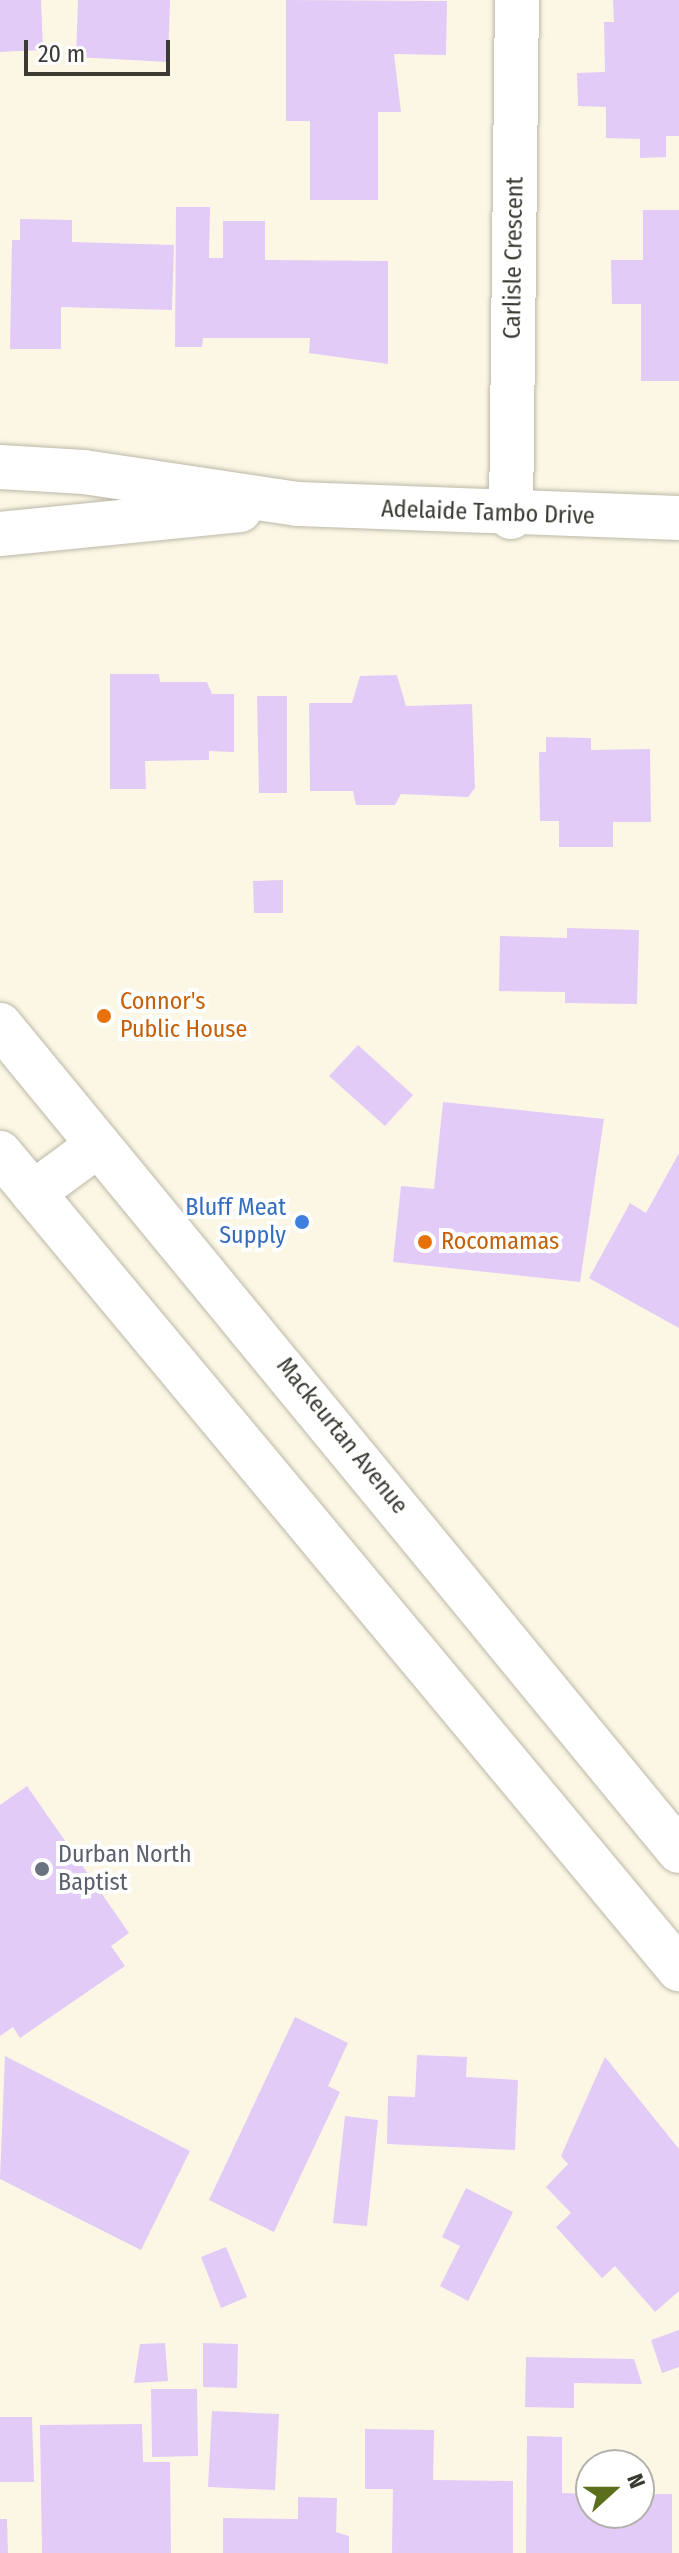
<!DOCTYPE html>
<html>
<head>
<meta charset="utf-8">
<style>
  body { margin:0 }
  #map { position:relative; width:679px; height:2553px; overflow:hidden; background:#fcf7e5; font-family:"Fira Sans Condensed",sans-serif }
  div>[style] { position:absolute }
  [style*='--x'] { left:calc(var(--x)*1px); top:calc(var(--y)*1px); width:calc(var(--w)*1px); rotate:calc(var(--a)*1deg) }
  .building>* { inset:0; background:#e2cbf7 }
  .roads { filter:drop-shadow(0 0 2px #bcb8a7) drop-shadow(0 0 2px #bcb8a7) }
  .street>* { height:44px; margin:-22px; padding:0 22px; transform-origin:22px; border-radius:22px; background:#fff }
  .secondary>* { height:44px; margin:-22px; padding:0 22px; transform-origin:22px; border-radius:22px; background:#fff }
  .dots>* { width:22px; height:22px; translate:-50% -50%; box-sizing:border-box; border:4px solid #fff; border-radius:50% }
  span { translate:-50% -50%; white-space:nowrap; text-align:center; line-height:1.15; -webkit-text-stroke:8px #fff; paint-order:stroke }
  .street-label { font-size:24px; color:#3c3a33 }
  .food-label { font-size:24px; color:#c56008 }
  .left { translate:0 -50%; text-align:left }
  .shop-label { font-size:24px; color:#366cbe }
  .right { translate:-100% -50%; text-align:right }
  .worship-label { font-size:24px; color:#5b616d }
  .north { position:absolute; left:575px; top:2449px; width:80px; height:80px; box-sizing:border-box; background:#fff; border:2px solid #b1b0ad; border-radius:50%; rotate:69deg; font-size:22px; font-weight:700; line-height:32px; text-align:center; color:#3c3a33 }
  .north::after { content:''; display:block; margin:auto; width:28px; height:36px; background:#5a6e1c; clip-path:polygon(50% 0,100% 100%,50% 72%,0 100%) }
  .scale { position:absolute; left:24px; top:40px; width:146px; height:36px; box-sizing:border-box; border:4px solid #3c3a33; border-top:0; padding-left:10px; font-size:24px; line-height:28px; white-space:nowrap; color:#3c3a33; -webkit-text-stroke:6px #fff; paint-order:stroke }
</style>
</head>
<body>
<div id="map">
  <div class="building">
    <div style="clip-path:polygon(0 0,41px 0,43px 50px,0 52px)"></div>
    <div style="clip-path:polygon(78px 0,170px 0,168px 62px,76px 57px)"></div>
    <div style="clip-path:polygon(286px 0,447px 1px,446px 55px,394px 54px,401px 112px,378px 112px,378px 200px,310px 200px,310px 121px,286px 121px)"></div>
    <div style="clip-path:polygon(613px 0,679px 0,679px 136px,666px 136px,666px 157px,640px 158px,640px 139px,606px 138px,606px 107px,578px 106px,577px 73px,605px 72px,604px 22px,614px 22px)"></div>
    <div style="clip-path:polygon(176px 207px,210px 207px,209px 258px,223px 258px,223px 221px,265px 221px,265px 260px,388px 261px,388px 364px,309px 353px,310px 338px,203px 338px,202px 347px,175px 347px)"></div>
    <div style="clip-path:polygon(643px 210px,679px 210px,679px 381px,641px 381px,641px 304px,612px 304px,611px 260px,643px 260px)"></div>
    <div style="clip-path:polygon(20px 219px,72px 220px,72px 242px,174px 245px,172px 310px,61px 307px,61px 349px,10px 349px,12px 240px,20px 240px)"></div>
    <div style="clip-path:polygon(110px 674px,159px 674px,160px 682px,207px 682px,212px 694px,234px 694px,234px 752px,209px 751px,209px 760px,145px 761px,146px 789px,110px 789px)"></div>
    <div style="clip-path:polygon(397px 675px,406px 706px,472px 704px,475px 788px,468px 797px,401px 794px,395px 805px,356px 805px,353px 791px,310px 791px,309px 703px,352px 703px,360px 676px)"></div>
    <div style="clip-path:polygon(257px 696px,287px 696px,287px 793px,259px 793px)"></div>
    <div style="clip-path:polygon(546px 737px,591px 738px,591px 750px,650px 749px,651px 822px,613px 822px,613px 847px,559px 847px,559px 821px,540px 821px,539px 752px,546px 752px)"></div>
    <div style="clip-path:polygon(283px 880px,283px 913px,254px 913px,253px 881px)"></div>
    <div style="clip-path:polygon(567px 928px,639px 930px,637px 1004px,565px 1003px,565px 992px,499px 991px,500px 936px,567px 938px)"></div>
    <div style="clip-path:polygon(358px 1045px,413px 1095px,385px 1126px,329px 1076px)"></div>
    <div style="clip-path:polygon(443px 1102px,604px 1119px,580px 1282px,393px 1262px,401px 1186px,434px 1189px)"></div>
    <div style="clip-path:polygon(679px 1153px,679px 1328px,589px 1278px,630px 1203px,646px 1213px)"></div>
    <div style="clip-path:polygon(27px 1786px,129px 1933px,111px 1946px,125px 1966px,20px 2038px,13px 2027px,0 2036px,0 1805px)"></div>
    <div style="clip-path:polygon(295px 2017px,348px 2043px,328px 2086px,340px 2092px,274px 2232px,209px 2200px)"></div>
    <div style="clip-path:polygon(417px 2055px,467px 2057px,466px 2077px,518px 2080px,515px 2150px,387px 2144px,388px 2096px,415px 2097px)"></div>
    <div style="clip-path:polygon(5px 2056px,190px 2151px,141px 2250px,0 2179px)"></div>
    <div style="clip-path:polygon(605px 2057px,679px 2149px,679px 2291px,655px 2312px,615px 2266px,602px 2278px,556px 2227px,571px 2213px,546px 2187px,568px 2164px,561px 2156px)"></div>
    <div style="clip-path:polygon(345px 2116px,378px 2120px,367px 2226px,333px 2223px)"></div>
    <div style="clip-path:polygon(466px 2188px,513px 2212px,468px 2301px,440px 2286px,460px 2246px,442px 2237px)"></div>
    <div style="clip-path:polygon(226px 2247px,247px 2297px,221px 2308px,201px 2257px)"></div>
    <div style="clip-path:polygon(679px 2330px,679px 2367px,662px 2373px,651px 2340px)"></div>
    <div style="clip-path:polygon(165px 2343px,168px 2381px,134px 2383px,140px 2344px)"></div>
    <div style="clip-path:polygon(203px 2343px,238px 2344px,237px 2388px,203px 2387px)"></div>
    <div style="clip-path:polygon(526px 2357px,634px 2359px,642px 2384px,574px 2383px,574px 2408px,525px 2407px)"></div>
    <div style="clip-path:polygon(151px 2389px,197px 2389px,198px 2456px,152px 2457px)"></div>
    <div style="clip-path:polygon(212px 2411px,279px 2414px,275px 2490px,208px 2487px)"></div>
    <div style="clip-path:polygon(0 2417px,32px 2417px,34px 2482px,0 2482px)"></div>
    <div style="clip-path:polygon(142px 2424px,143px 2462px,170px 2462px,171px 2553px,42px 2553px,40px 2425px)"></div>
    <div style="clip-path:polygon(365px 2429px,434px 2430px,433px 2480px,513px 2481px,513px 2553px,392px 2553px,393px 2489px,365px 2489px)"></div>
    <div style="clip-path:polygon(527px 2436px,562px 2437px,562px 2493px,591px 2494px,591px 2513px,639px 2513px,639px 2494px,672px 2494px,672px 2553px,526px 2553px)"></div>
    <div style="clip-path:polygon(298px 2497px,337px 2498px,336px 2532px,349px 2536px,349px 2553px,223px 2553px,223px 2518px,298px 2519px)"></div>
    <div style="clip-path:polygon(0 2519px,7px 2519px,8px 2553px,0 2553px)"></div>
  </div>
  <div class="roads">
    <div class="street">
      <div style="--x:511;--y:517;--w:517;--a:-89.34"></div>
      <div style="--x:0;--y:1025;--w:1069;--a:50.58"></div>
      <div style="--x:0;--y:1153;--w:1062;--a:50.24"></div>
      <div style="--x:33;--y:1193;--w:81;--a:-36.4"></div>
    </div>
    <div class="secondary">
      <div style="--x:0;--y:467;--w:84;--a:3.4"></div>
      <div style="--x:84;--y:472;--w:216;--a:8.5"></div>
      <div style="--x:298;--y:504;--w:381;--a:2.1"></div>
      <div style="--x:0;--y:534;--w:241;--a:-5.7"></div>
    </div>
  </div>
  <div class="dots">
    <div style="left:104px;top:1016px;background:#e8710a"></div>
    <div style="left:302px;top:1222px;background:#3f7fe0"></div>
    <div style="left:425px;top:1242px;background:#e8710a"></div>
    <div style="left:42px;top:1869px;background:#6b7280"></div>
  </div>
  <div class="street-label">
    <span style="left:514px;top:258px;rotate:-89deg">Carlisle Crescent</span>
    <span style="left:488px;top:513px;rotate:2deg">Adelaide Tambo Drive</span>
    <span style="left:342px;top:1436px;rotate:51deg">Mackeurtan Avenue</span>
  </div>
  <div class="food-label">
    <span class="left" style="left:120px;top:1016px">Connor's<br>Public House</span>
    <span class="left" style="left:441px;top:1242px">Rocomamas</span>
  </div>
  <div class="shop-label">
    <span class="right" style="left:286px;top:1222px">Bluff Meat<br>Supply</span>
  </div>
  <div class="worship-label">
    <span class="left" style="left:58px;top:1869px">Durban North<br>Baptist</span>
  </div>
  <div class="north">N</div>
  <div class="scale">20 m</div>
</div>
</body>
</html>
